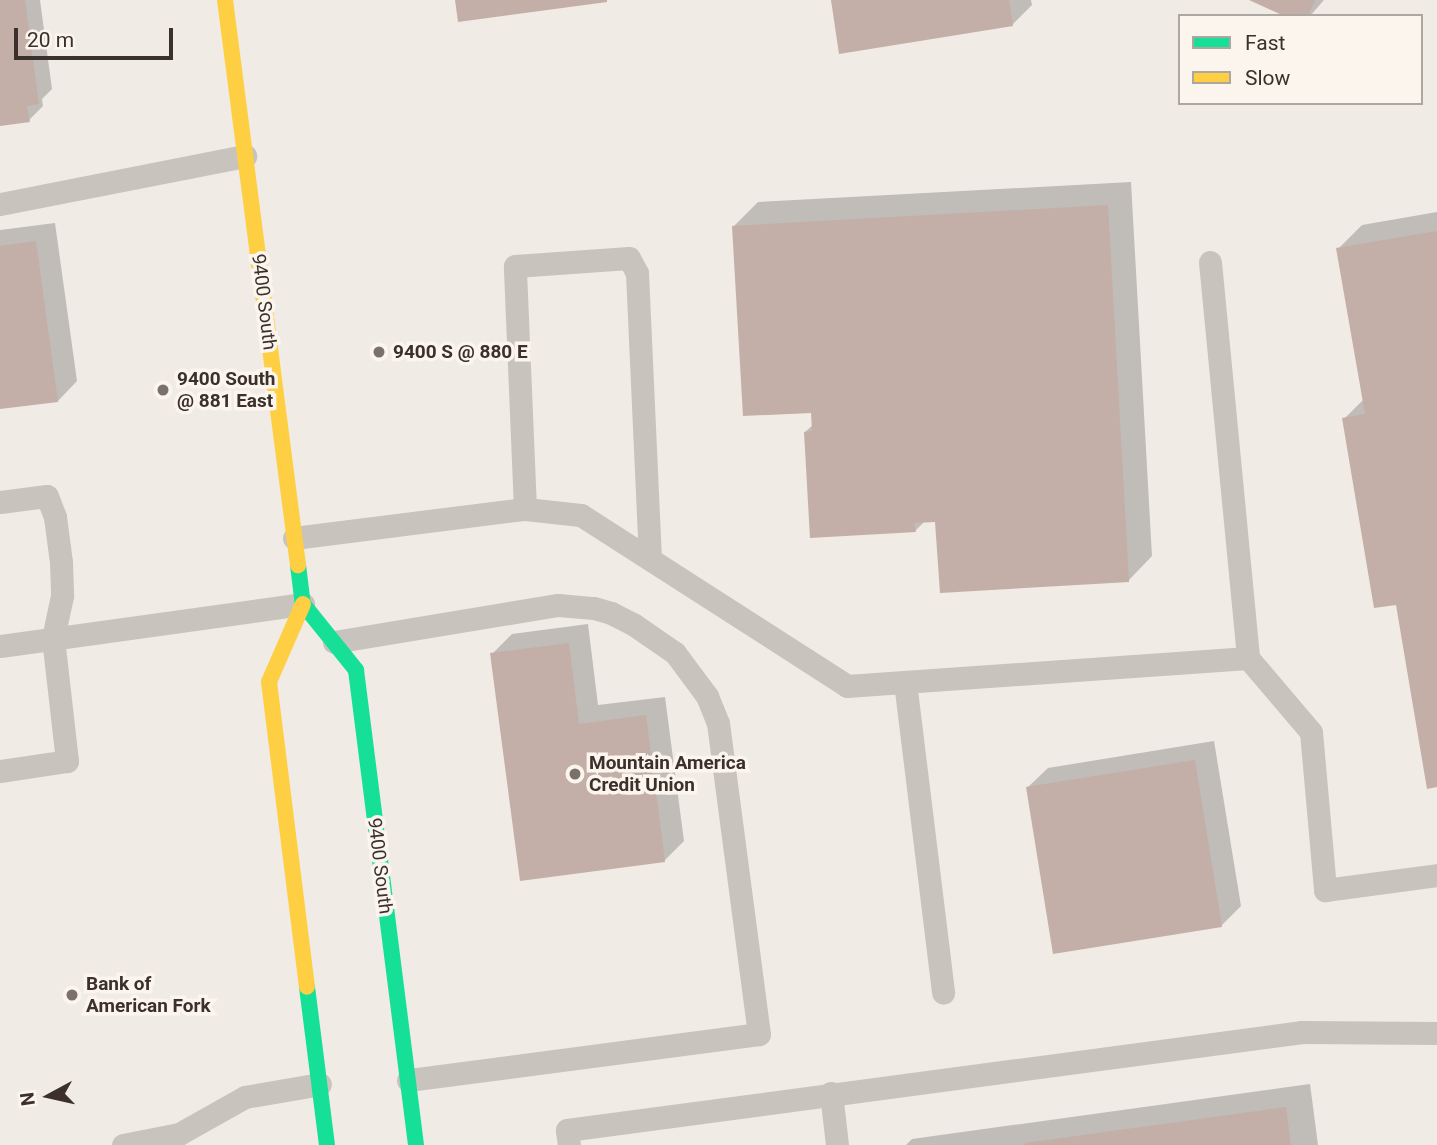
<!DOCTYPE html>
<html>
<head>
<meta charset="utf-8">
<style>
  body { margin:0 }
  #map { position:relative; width:1437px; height:1145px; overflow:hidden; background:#f0ebe5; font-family:Roboto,sans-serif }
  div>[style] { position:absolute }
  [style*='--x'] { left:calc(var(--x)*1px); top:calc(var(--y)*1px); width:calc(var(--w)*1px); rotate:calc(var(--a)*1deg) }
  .shadow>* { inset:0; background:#0003 }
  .building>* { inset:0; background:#c3afa7 }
  .lane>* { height:23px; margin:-11.5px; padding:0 11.5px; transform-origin:11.5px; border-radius:11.5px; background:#c9c3be }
  .fast>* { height:16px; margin:-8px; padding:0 8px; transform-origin:8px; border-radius:8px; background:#16e098 }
  .slow>* { height:16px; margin:-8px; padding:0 8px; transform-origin:8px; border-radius:8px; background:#ffcf43 }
  .dots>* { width:19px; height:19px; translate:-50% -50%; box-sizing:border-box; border:4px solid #fbf5ee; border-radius:50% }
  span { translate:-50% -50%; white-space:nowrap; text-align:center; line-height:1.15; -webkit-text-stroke:7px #fbf5ee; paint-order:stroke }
  .street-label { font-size:19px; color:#3b302b }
  .poi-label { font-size:19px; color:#3b302b; font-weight:700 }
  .left { translate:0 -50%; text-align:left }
  .legend { position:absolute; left:1178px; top:14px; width:245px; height:91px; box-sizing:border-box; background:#fbf5ee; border:2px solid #aea6a0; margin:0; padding:9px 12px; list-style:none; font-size:21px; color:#3b302b }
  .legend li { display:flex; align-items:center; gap:14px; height:35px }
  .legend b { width:35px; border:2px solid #aea6a0 }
  .north { position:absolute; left:14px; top:1061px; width:70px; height:70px; -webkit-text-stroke:5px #fbf5ee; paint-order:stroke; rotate:262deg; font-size:19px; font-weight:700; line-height:28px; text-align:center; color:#3b302b }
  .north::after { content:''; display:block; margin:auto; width:24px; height:32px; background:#3b302b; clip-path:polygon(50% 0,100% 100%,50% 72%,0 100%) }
  .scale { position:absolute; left:14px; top:28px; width:159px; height:32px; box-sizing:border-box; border:4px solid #3b302b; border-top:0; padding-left:9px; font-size:21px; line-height:24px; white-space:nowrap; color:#3b302b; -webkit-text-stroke:5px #fbf5ee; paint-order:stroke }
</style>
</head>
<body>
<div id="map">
  <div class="shadow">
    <div style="clip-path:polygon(0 0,40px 0,52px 89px,42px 99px,43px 106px,29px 120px,0 124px)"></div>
    <div style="clip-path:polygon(832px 0,1031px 0,1032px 5px,1012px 25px)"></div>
    <div style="clip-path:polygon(1253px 0,1324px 0,1310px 16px,1288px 16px)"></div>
    <div style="clip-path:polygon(1131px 182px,1152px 556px,1128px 581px,937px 520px,925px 521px,915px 531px,805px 432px,813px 425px,812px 411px,734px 226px,758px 202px)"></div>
    <div style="clip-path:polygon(1437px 212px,1437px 785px,1397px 603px,1344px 419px,1364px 399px,1338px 249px,1362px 225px)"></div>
    <div style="clip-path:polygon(55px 223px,77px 381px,58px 401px,0 407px,0 230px)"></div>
    <div style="clip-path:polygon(588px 624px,598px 705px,665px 697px,684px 841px,664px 861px,492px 654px,512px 634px)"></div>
    <div style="clip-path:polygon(1214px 741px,1241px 906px,1221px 926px,1028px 787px,1048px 768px)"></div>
    <div style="clip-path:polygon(1310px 1084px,1318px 1145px,906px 1145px,912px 1139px)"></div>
  </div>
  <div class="building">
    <div style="clip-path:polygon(0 0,25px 0,39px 104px,27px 106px,30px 122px,0 126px)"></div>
    <div style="clip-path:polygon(455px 0,607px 0,607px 2px,458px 22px)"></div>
    <div style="clip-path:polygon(831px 0,1009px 0,1013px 26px,839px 54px)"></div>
    <div style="clip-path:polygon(1249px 0,1315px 0,1308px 16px,1284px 16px)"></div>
    <div style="clip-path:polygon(1108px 205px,1129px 582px,940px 593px,935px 522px,914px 523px,916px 532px,810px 538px,804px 432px,812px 431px,811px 413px,743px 416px,732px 226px)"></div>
    <div style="clip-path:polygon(1437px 231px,1437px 787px,1427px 789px,1396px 605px,1374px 608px,1342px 418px,1365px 414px,1336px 248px)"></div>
    <div style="clip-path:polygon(36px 241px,58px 402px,0 409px,0 246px)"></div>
    <div style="clip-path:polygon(569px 643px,579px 724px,646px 715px,665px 862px,520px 881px,490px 653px)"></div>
    <div style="clip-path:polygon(1195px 760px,1222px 927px,1053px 954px,1026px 787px)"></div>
    <div style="clip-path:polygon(1286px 1107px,1291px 1145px,1025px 1145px,1025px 1143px)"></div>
  </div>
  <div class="lane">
    <div style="--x:0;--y:204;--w:250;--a:-11.1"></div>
    <div style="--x:1210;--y:262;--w:398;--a:84.5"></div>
    <div style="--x:0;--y:502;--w:47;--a:-7.3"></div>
    <div style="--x:47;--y:496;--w:22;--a:69"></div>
    <div style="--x:55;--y:517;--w:45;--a:82.4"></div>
    <div style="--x:61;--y:562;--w:34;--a:88"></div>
    <div style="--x:62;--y:596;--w:43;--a:102.1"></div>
    <div style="--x:53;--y:638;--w:124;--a:83.5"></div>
    <div style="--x:67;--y:761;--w:68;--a:171.5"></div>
    <div style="--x:525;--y:509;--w:243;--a:-92.4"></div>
    <div style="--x:515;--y:266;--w:114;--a:-4"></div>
    <div style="--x:629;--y:258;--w:17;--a:62"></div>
    <div style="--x:637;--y:273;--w:286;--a:87.4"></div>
    <div style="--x:294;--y:538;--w:233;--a:-7.2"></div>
    <div style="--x:525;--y:509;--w:56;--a:6.1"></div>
    <div style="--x:581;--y:515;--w:316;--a:32.7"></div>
    <div style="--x:847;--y:686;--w:402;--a:-4"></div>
    <div style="--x:1248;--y:658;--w:97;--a:49.6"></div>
    <div style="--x:1311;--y:732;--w:159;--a:84.9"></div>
    <div style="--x:1325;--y:890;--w:113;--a:-7.6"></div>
    <div style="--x:334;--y:642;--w:227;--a:-9.4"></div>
    <div style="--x:558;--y:605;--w:36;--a:5"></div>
    <div style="--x:594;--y:608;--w:18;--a:16"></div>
    <div style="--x:611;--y:613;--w:25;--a:27"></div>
    <div style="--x:633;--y:624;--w:51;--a:34.6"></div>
    <div style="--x:675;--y:653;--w:54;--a:53.3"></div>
    <div style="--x:707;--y:696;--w:29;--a:68"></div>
    <div style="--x:718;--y:723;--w:314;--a:82.5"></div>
    <div style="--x:759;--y:1034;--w:354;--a:172.5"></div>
    <div style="--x:0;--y:646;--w:306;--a:-7.9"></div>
    <div style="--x:905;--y:682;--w:313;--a:83"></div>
    <div style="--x:831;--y:1093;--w:52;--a:83.4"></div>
    <div style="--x:123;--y:1145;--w:57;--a:-11.1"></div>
    <div style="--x:179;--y:1134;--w:76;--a:-29.3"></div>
    <div style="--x:245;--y:1097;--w:76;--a:-9.8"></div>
    <div style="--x:569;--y:1145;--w:15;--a:-98"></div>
    <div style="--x:567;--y:1130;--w:742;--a:-7.59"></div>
    <div style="--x:1302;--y:1032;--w:135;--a:0.4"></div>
  </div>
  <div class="fast">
    <div style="--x:298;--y:565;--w:39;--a:83"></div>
    <div style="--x:303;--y:604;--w:85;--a:51.2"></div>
    <div style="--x:356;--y:670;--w:479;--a:82.8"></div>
    <div style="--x:307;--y:987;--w:159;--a:82.8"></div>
  </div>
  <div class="slow">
    <div style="--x:225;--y:0;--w:570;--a:82.64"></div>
    <div style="--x:303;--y:604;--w:85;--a:113.6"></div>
    <div style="--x:269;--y:682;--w:307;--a:82.9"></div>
  </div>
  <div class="dots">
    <div style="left:379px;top:352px;background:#7a716c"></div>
    <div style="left:163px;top:390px;background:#7a716c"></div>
    <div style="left:575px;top:774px;background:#7a716c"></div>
    <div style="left:72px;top:995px;background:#7a716c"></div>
  </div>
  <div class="street-label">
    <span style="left:264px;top:302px;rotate:83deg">9400 South</span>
    <span style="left:380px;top:866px;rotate:83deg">9400 South</span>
  </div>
  <div class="poi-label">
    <span class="left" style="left:393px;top:352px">9400 S @ 880 E</span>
    <span class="left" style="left:177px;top:390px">9400 South<br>@ 881 East</span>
    <span class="left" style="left:589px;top:774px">Mountain America<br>Credit Union</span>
    <span class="left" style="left:86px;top:995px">Bank of<br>American Fork</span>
  </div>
  <ul class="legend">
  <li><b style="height:9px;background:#16e098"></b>Fast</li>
  <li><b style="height:9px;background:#ffcf43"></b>Slow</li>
  </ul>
  <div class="north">N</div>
  <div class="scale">20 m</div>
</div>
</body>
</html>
